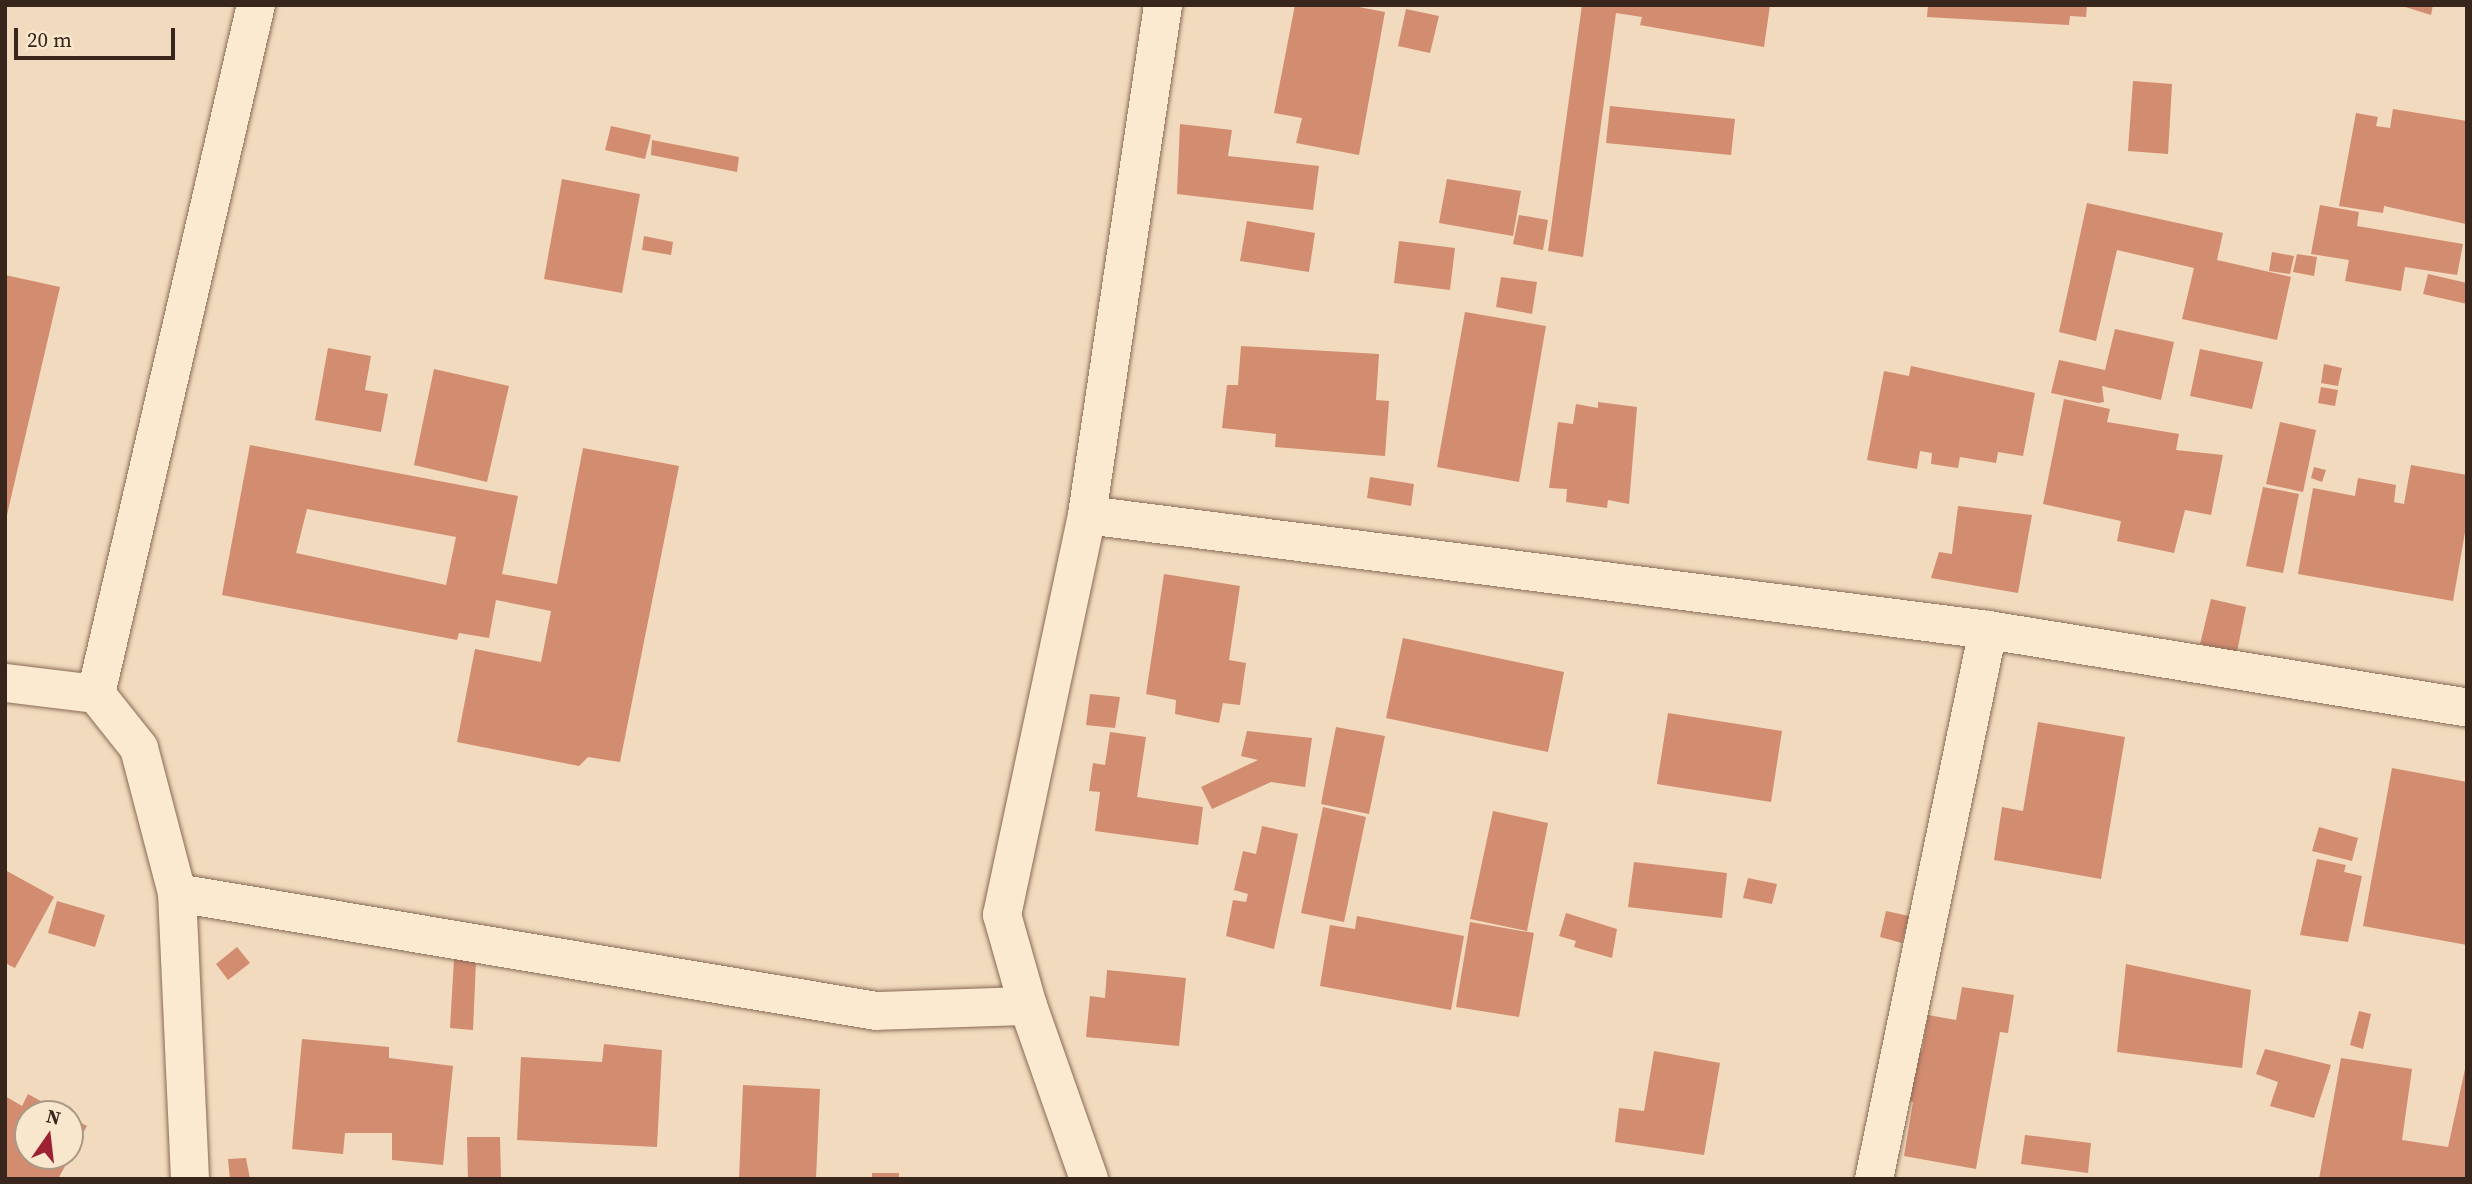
<!DOCTYPE html>
<html>
<head>
<meta charset="utf-8">
<style>
  body { margin:0 }
  #map { position:relative; width:2472px; height:1184px; overflow:hidden; background:#f1dabd; font-family:"Source Serif 4",serif }
  div>[style] { position:absolute }
  [style*='--x'] { left:calc(var(--x)*1px); top:calc(var(--y)*1px); width:calc(var(--w)*1px); rotate:calc(var(--a)*1deg) }
  .building>* { inset:0; background:#d28c70 }
  .roads { filter:drop-shadow(0 0 2px #896a55) drop-shadow(0 0 2px #896a55) }
  .minor>* { height:38px; margin:-19px; padding:0 19px; transform-origin:19px; border-radius:19px; background:#fbe9d0 }
  span { translate:-50% -50%; white-space:nowrap; text-align:center; line-height:1.15; -webkit-text-stroke:5px #f8e6cd; paint-order:stroke }
  .frame { position:absolute; inset:0; border:7px solid #38251b; pointer-events:none }
  .north { position:absolute; left:14px; top:1100px; width:70px; height:70px; box-sizing:border-box; background:#f8e6cd; border:2px solid #ab9986; border-radius:50%; rotate:14deg; font-size:19px; font-weight:700; line-height:28px; text-align:center; color:#38251b }
  .north::after { content:''; display:block; margin:auto; width:24px; height:32px; background:#9c2132; clip-path:polygon(50% 0,100% 100%,50% 72%,0 100%) }
  .scale { position:absolute; left:14px; top:28px; width:161px; height:32px; box-sizing:border-box; border:4px solid #38251b; border-top:0; padding-left:9px; font-size:21px; line-height:24px; white-space:nowrap; color:#38251b; -webkit-text-stroke:5px #f8e6cd; paint-order:stroke }
</style>
</head>
<body>
<div id="map">
  <div class="building">
    <div style="clip-path:polygon(1295px 5px,1348px 5px,1385px 12px,1359px 155px,1296px 143px,1302px 118px,1274px 113px)"></div>
    <div style="clip-path:polygon(1582px 5px,1770px 5px,1764px 47px,1640px 25px,1642px 17px,1616px 13px,1583px 257px,1548px 251px)"></div>
    <div style="clip-path:polygon(1928px 5px,2087px 5px,2086px 17px,2070px 16px,2069px 25px,1927px 17px)"></div>
    <div style="clip-path:polygon(2399px 5px,2433px 5px,2431px 15px)"></div>
    <div style="clip-path:polygon(1406px 9px,1439px 16px,1430px 53px,1398px 46px)"></div>
    <div style="clip-path:polygon(2133px 81px,2172px 84px,2168px 154px,2128px 151px)"></div>
    <div style="clip-path:polygon(1610px 106px,1735px 119px,1731px 155px,1606px 143px)"></div>
    <div style="clip-path:polygon(2393px 109px,2467px 121px,2466px 224px,2384px 206px,2383px 213px,2339px 206px,2356px 113px,2378px 117px,2376px 126px,2390px 128px)"></div>
    <div style="clip-path:polygon(1180px 124px,1232px 130px,1228px 156px,1319px 166px,1313px 210px,1177px 194px)"></div>
    <div style="clip-path:polygon(611px 126px,651px 135px,645px 159px,605px 150px)"></div>
    <div style="clip-path:polygon(652px 140px,739px 157px,737px 172px,651px 155px)"></div>
    <div style="clip-path:polygon(562px 179px,640px 194px,622px 293px,544px 279px)"></div>
    <div style="clip-path:polygon(1447px 179px,1521px 191px,1513px 236px,1439px 223px)"></div>
    <div style="clip-path:polygon(2087px 203px,2223px 233px,2217px 260px,2291px 277px,2277px 340px,2182px 319px,2194px 268px,2117px 250px,2096px 341px,2059px 332px)"></div>
    <div style="clip-path:polygon(2320px 205px,2359px 212px,2357px 226px,2463px 244px,2457px 275px,2405px 267px,2401px 291px,2345px 281px,2349px 260px,2311px 254px)"></div>
    <div style="clip-path:polygon(1519px 215px,1548px 220px,1543px 250px,1513px 244px)"></div>
    <div style="clip-path:polygon(1247px 221px,1315px 233px,1309px 272px,1240px 261px)"></div>
    <div style="clip-path:polygon(644px 236px,673px 242px,671px 255px,642px 250px)"></div>
    <div style="clip-path:polygon(1399px 241px,1455px 248px,1450px 290px,1394px 283px)"></div>
    <div style="clip-path:polygon(2272px 252px,2294px 256px,2290px 274px,2269px 271px)"></div>
    <div style="clip-path:polygon(2297px 254px,2317px 257px,2314px 276px,2293px 272px)"></div>
    <div style="clip-path:polygon(2428px 274px,2467px 283px,2467px 304px,2423px 294px)"></div>
    <div style="clip-path:polygon(5px 275px,60px 287px,6px 519px,5px 518px)"></div>
    <div style="clip-path:polygon(1501px 277px,1537px 282px,1532px 314px,1496px 307px)"></div>
    <div style="clip-path:polygon(1465px 312px,1546px 326px,1519px 482px,1437px 467px)"></div>
    <div style="clip-path:polygon(2115px 329px,2174px 342px,2161px 400px,2102px 386px,2104px 402px,2098px 403px,2051px 393px,2059px 360px,2105px 370px)"></div>
    <div style="clip-path:polygon(1241px 346px,1379px 354px,1376px 400px,1389px 401px,1385px 456px,1275px 447px,1276px 434px,1222px 428px,1227px 385px,1238px 385px)"></div>
    <div style="clip-path:polygon(328px 348px,371px 356px,365px 390px,388px 394px,381px 432px,315px 420px)"></div>
    <div style="clip-path:polygon(2200px 349px,2263px 362px,2252px 409px,2190px 396px)"></div>
    <div style="clip-path:polygon(2324px 364px,2342px 368px,2338px 386px,2321px 383px)"></div>
    <div style="clip-path:polygon(1911px 366px,2035px 393px,2023px 456px,1998px 452px,1996px 463px,1960px 457px,1958px 468px,1931px 464px,1932px 453px,1920px 451px,1917px 469px,1867px 460px,1884px 371px,1909px 376px)"></div>
    <div style="clip-path:polygon(434px 369px,509px 386px,487px 482px,414px 465px)"></div>
    <div style="clip-path:polygon(2321px 387px,2338px 390px,2335px 406px,2318px 403px)"></div>
    <div style="clip-path:polygon(2064px 399px,2110px 409px,2107px 422px,2179px 434px,2176px 450px,2223px 455px,2211px 515px,2185px 510px,2174px 553px,2117px 541px,2121px 521px,2043px 504px)"></div>
    <div style="clip-path:polygon(1598px 402px,1637px 407px,1629px 504px,1608px 500px,1607px 508px,1566px 502px,1567px 489px,1549px 488px,1558px 422px,1573px 424px,1576px 404px,1598px 408px)"></div>
    <div style="clip-path:polygon(2280px 422px,2316px 430px,2303px 492px,2266px 484px)"></div>
    <div style="clip-path:polygon(evenodd,250px 445px,518px 496px,502px 574px,557px 584px,583px 448px,679px 466px,620px 762px,588px 757px,579px 766px,457px 742px,475px 649px,541px 662px,551px 611px,496px 600px,489px 638px,459px 633px,457px 640px,222px 595px,250px 445px,307px 509px,456px 537px,446px 585px,296px 553px,307px 509px)"></div>
    <div style="clip-path:polygon(2411px 465px,2467px 475px,2467px 521px,2453px 601px,2298px 574px,2313px 488px,2355px 496px,2358px 478px,2396px 485px,2394px 502px,2404px 504px)"></div>
    <div style="clip-path:polygon(2314px 467px,2326px 470px,2322px 482px,2311px 478px)"></div>
    <div style="clip-path:polygon(1370px 477px,1414px 484px,1411px 506px,1367px 498px)"></div>
    <div style="clip-path:polygon(2263px 487px,2299px 494px,2283px 573px,2246px 566px)"></div>
    <div style="clip-path:polygon(1958px 506px,2032px 515px,2018px 593px,1931px 578px,1939px 552px,1952px 554px)"></div>
    <div style="clip-path:polygon(1164px 574px,1240px 586px,1229px 660px,1246px 663px,1240px 705px,1223px 703px,1219px 723px,1175px 714px,1176px 700px,1146px 694px)"></div>
    <div style="clip-path:polygon(2211px 599px,2246px 607px,2237px 652px,2200px 644px)"></div>
    <div style="clip-path:polygon(1403px 638px,1564px 672px,1548px 752px,1386px 718px)"></div>
    <div style="clip-path:polygon(1090px 694px,1120px 697px,1115px 728px,1086px 725px)"></div>
    <div style="clip-path:polygon(1668px 713px,1782px 731px,1771px 802px,1657px 784px)"></div>
    <div style="clip-path:polygon(2038px 722px,2125px 737px,2101px 879px,1994px 860px,2002px 807px,2023px 811px)"></div>
    <div style="clip-path:polygon(1336px 727px,1385px 736px,1369px 814px,1321px 804px)"></div>
    <div style="clip-path:polygon(1247px 731px,1312px 738px,1305px 787px,1271px 782px,1212px 809px,1201px 787px,1258px 760px,1241px 756px)"></div>
    <div style="clip-path:polygon(1110px 732px,1146px 737px,1137px 797px,1203px 807px,1198px 845px,1095px 831px,1100px 792px,1089px 791px,1093px 763px,1105px 765px)"></div>
    <div style="clip-path:polygon(2392px 768px,2467px 782px,2467px 945px,2363px 926px)"></div>
    <div style="clip-path:polygon(1323px 807px,1366px 817px,1344px 922px,1301px 913px)"></div>
    <div style="clip-path:polygon(1493px 811px,1548px 823px,1527px 931px,1470px 919px)"></div>
    <div style="clip-path:polygon(1262px 826px,1298px 834px,1274px 949px,1226px 936px,1233px 900px,1246px 902px,1248px 894px,1234px 890px,1243px 851px,1256px 854px)"></div>
    <div style="clip-path:polygon(2319px 827px,2358px 838px,2352px 861px,2312px 851px)"></div>
    <div style="clip-path:polygon(2317px 859px,2346px 865px,2344px 872px,2362px 876px,2348px 942px,2300px 935px)"></div>
    <div style="clip-path:polygon(1634px 862px,1727px 873px,1722px 918px,1628px 907px)"></div>
    <div style="clip-path:polygon(5px 870px,54px 897px,15px 968px,5px 963px)"></div>
    <div style="clip-path:polygon(1748px 878px,1777px 884px,1772px 904px,1743px 898px)"></div>
    <div style="clip-path:polygon(57px 901px,105px 915px,95px 947px,48px 933px)"></div>
    <div style="clip-path:polygon(1886px 911px,1909px 916px,1902px 943px,1880px 937px)"></div>
    <div style="clip-path:polygon(1566px 913px,1617px 929px,1612px 958px,1574px 947px,1576px 941px,1559px 936px)"></div>
    <div style="clip-path:polygon(1357px 916px,1464px 936px,1451px 1010px,1320px 986px,1330px 925px,1355px 929px)"></div>
    <div style="clip-path:polygon(1470px 922px,1534px 933px,1519px 1017px,1456px 1007px)"></div>
    <div style="clip-path:polygon(237px 947px,250px 963px,228px 980px,216px 964px)"></div>
    <div style="clip-path:polygon(454px 959px,476px 961px,473px 1030px,450px 1028px)"></div>
    <div style="clip-path:polygon(2126px 964px,2251px 990px,2242px 1068px,2117px 1052px)"></div>
    <div style="clip-path:polygon(1107px 970px,1186px 978px,1179px 1046px,1086px 1037px,1090px 996px,1105px 998px)"></div>
    <div style="clip-path:polygon(1962px 987px,2014px 995px,2008px 1033px,2000px 1032px,1976px 1169px,1904px 1156px,1913px 1102px,1898px 1100px,1907px 1048px,1922px 1051px,1928px 1015px,1956px 1020px)"></div>
    <div style="clip-path:polygon(2359px 1011px,2371px 1014px,2363px 1049px,2350px 1045px)"></div>
    <div style="clip-path:polygon(302px 1039px,389px 1047px,389px 1058px,453px 1066px,443px 1165px,392px 1160px,392px 1133px,345px 1133px,343px 1154px,292px 1149px)"></div>
    <div style="clip-path:polygon(604px 1044px,662px 1050px,657px 1147px,517px 1140px,521px 1057px,602px 1062px)"></div>
    <div style="clip-path:polygon(2265px 1049px,2331px 1065px,2314px 1118px,2270px 1106px,2278px 1082px,2256px 1074px)"></div>
    <div style="clip-path:polygon(1654px 1051px,1720px 1063px,1704px 1155px,1615px 1142px,1619px 1108px,1644px 1111px)"></div>
    <div style="clip-path:polygon(2341px 1058px,2412px 1069px,2402px 1140px,2448px 1147px,2467px 1060px,2467px 1179px,2319px 1179px)"></div>
    <div style="clip-path:polygon(743px 1085px,820px 1089px,816px 1179px,739px 1179px)"></div>
    <div style="clip-path:polygon(28px 1094px,64px 1114px,28px 1114px,28px 1156px,70px 1156px,70px 1117px,87px 1126px,58px 1179px,5px 1179px,5px 1096px,22px 1106px)"></div>
    <div style="clip-path:polygon(2025px 1135px,2091px 1143px,2088px 1173px,2021px 1164px)"></div>
    <div style="clip-path:polygon(467px 1137px,500px 1137px,501px 1179px,468px 1179px)"></div>
    <div style="clip-path:polygon(246px 1158px,250px 1179px,230px 1179px,228px 1159px)"></div>
    <div style="clip-path:polygon(872px 1173px,899px 1173px,899px 1179px,872px 1179px)"></div>
  </div>
  <div class="roads">
    <div class="minor">
      <div style="--x:1087;--y:515;--w:908;--a:7.27"></div>
      <div style="--x:1988;--y:630;--w:485;--a:9.2"></div>
      <div style="--x:5;--y:683;--w:92;--a:6.9"></div>
      <div style="--x:177;--y:893;--w:709;--a:9.58"></div>
      <div style="--x:876;--y:1011;--w:152;--a:-1.9"></div>
      <div style="--x:190;--y:1179;--w:286;--a:-92.6"></div>
      <div style="--x:177;--y:893;--w:150;--a:-104.7"></div>
      <div style="--x:139;--y:748;--w:69;--a:-128.5"></div>
      <div style="--x:96;--y:694;--w:707;--a:-76.93"></div>
      <div style="--x:1089;--y:1179;--w:183;--a:-109.4"></div>
      <div style="--x:1028;--y:1006;--w:95;--a:-105.9"></div>
      <div style="--x:1002;--y:915;--w:409;--a:-78"></div>
      <div style="--x:1087;--y:515;--w:516;--a:-81.52"></div>
      <div style="--x:1874;--y:1179;--w:561;--a:-78.27"></div>
    </div>
  </div>
  <div class="frame"></div>
  <div class="north">N</div>
  <div class="scale">20 m</div>
</div>
</body>
</html>
